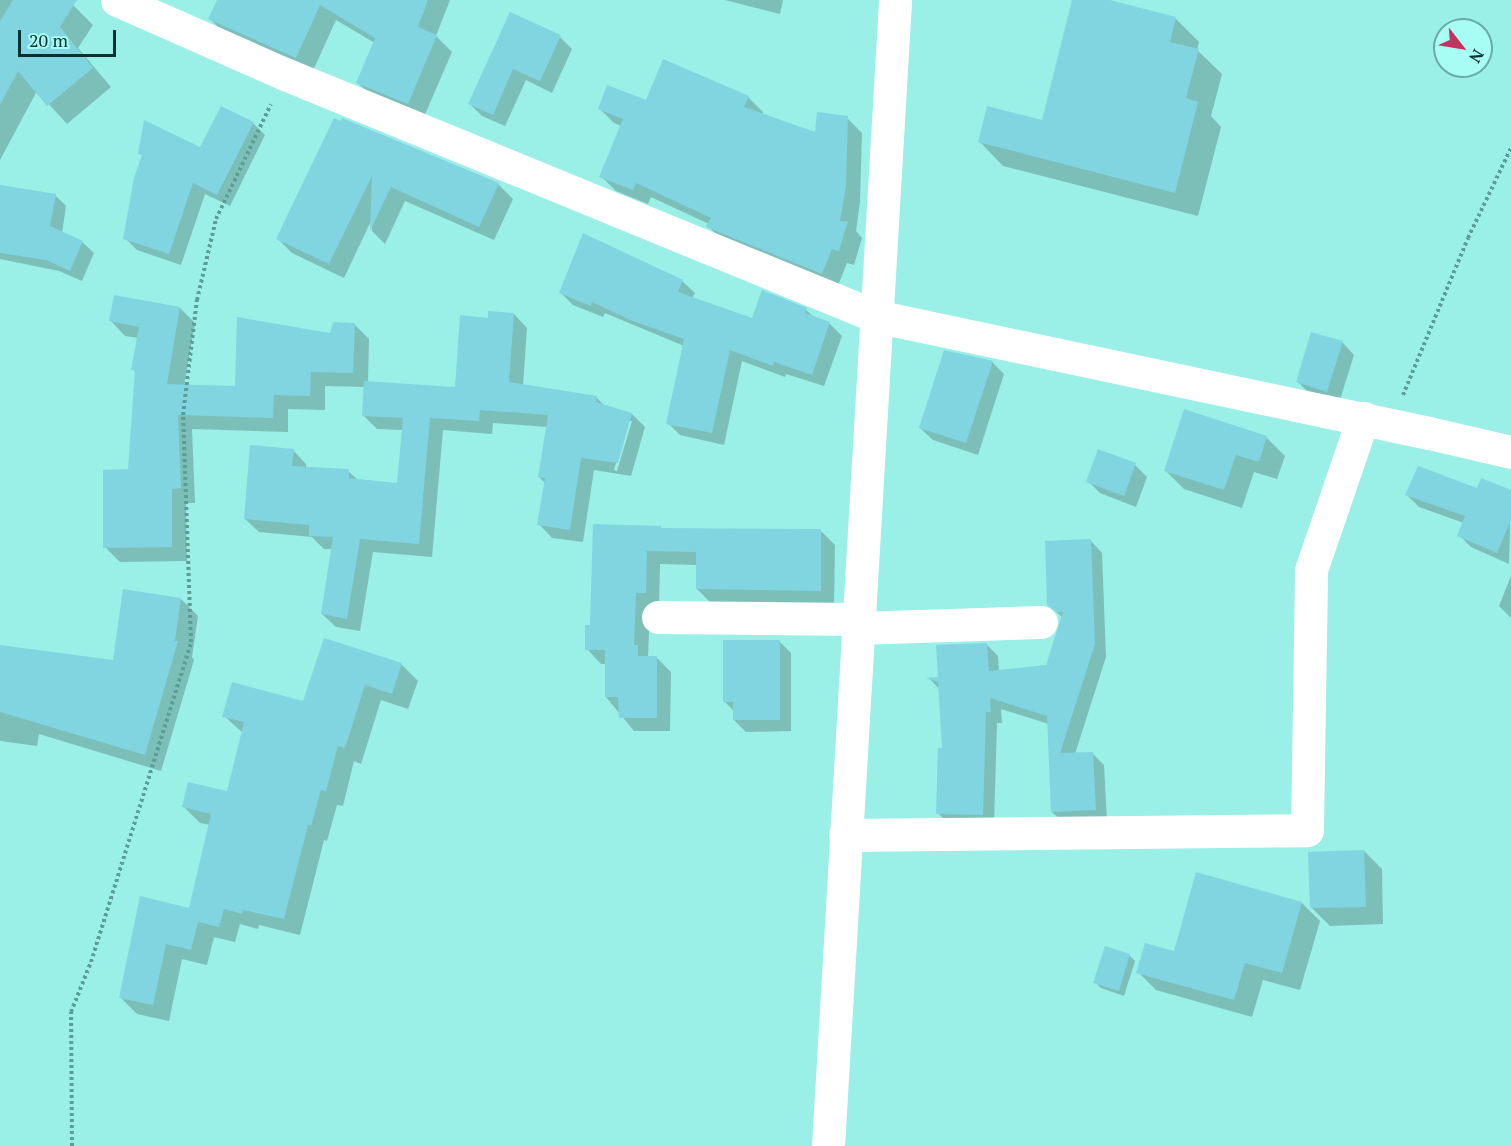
<!DOCTYPE html>
<html>
<head>
<meta charset="utf-8">
<style>
  body { margin:0 }
  #map { position:relative; width:1511px; height:1146px; overflow:hidden; background:#9aefe6; font-family:"PT Serif",serif }
  div>[style] { position:absolute }
  [style*='--x'] { left:calc(var(--x)*1px); top:calc(var(--y)*1px); width:calc(var(--w)*1px); rotate:calc(var(--a)*1deg) }
  .shadow>* { inset:0; background:#0003 }
  .building>* { inset:0; background:#80d5e1 }
  .path>* { height:4px; margin-top:-2px; transform-origin:0; background:repeating-linear-gradient(90deg,#5c9d96 0 3px,transparent 0 6px) }
  .street>* { height:33px; margin:-16.5px; padding:0 16.5px; transform-origin:16.5px; border-radius:16.5px; background:#fff }
  .secondary>* { height:33px; margin:-16.5px; padding:0 16.5px; transform-origin:16.5px; border-radius:16.5px; background:#fff }
  span { translate:-50% -50%; white-space:nowrap; text-align:center; line-height:1.15; -webkit-text-stroke:4.5px #a7fcf3; paint-order:stroke }
  .north { position:absolute; left:1433px; top:18px; width:60px; height:60px; box-sizing:border-box; background:#a7fcf3; border:2px solid #69aba4; border-radius:50%; rotate:121deg; font-size:16px; font-weight:700; line-height:24px; text-align:center; color:#0b312e }
  .north::after { content:''; display:block; margin:auto; width:21px; height:27px; background:#c2335f; clip-path:polygon(50% 0,100% 100%,50% 72%,0 100%) }
  .scale { position:absolute; left:18px; top:30px; width:98px; height:27px; box-sizing:border-box; border:3px solid #0b312e; border-top:0; padding-left:8px; font-size:18px; line-height:21px; white-space:nowrap; color:#0b312e; -webkit-text-stroke:4px #a7fcf3; paint-order:stroke }
</style>
</head>
<body>
<div id="map">
  <div class="shadow">
    <div style="clip-path:polygon(0 0,64px 0,74px 6px,93px 25px,78px 48px,111px 87px,67px 124px,37px 91px,0 160px)"></div>
    <div style="clip-path:polygon(219px 0,450px 0,436px 36px,452px 52px,423px 119px,374px 98px,358px 83px,375px 43px,336px 20px,312px 73px,226px 35px,210px 19px)"></div>
    <div style="clip-path:polygon(725px 0,783px 0,780px 14px)"></div>
    <div style="clip-path:polygon(1074px 0,1104px 0,1175px 18px,1199px 42px,1197px 50px,1222px 74px,1211px 116px,1221px 127px,1198px 216px,1003px 166px,980px 142px,1043px 122px)"></div>
    <div style="clip-path:polygon(510px 14px,560px 37px,572px 49px,552px 93px,526px 80px,505px 126px,482px 116px,470px 104px)"></div>
    <div style="clip-path:polygon(748px 97px,763px 112px,762px 115px,817px 134px,847px 118px,862px 133px,860px 202px,856px 231px,862px 238px,854px 265px,847px 263px,837px 288px,723px 241px,708px 226px,709px 224px,651px 197px,648px 204px,616px 191px,601px 176px,621px 126px,614px 123px,599px 108px,646px 102px)"></div>
    <div style="clip-path:polygon(253px 123px,265px 135px,230px 206px,205px 194px,181px 265px,137px 250px,125px 238px,143px 156px,140px 153px,201px 149px)"></div>
    <div style="clip-path:polygon(341px 123px,498px 184px,513px 199px,494px 240px,405px 201px,385px 244px,372px 231px,372px 219px,344px 278px,292px 253px,278px 239px)"></div>
    <div style="clip-path:polygon(55px 195px,66px 206px,62px 233px,82px 242px,94px 253px,82px 281px,59px 271px,0 259px,0 198px)"></div>
    <div style="clip-path:polygon(682px 281px,695px 293px,692px 299px,752px 320px,806px 310px,815px 318px,830px 324px,842px 336px,824px 386px,786px 374px,785px 377px,742px 361px,724px 445px,680px 435px,668px 423px,684px 346px,605px 313px,603px 317px,573px 305px,561px 293px)"></div>
    <div style="clip-path:polygon(evenodd,180px 308px,195px 323px,184px 386px,237px 387px,354px 324px,369px 339px,368px 383px,456px 389px,489px 319px,514px 314px,527px 328px,523px 386px,596px 397px,605px 406px,632px 414px,645px 427px,631px 476px,594px 470px,583px 542px,552px 538px,539px 524px,545px 483px,539px 477px,547px 427px,493px 423px,492px 434px,443px 430px,432px 557px,373px 552px,360px 631px,336px 627px,322px 614px,333px 549px,324px 549px,312px 537px,259px 532px,245px 519px,293px 450px,306px 464px,306px 468px,348px 471px,358px 480px,399px 485px,403px 430px,377px 429px,363px 415px,365px 387px,325px 386px,325px 410px,288px 409px,288px 432px,192px 429px,195px 503px,186px 503px,187px 561px,120px 562px,105px 547px,130px 471px,136px 373px,133px 369px,139px 338px,125px 336px,111px 321px,180px 308px,628px 421px,632px 421px,617px 471px,614px 470px,628px 421px)"></div>
    <div style="clip-path:polygon(1342px 342px,1354px 355px,1339px 403px,1310px 394px,1298px 382px)"></div>
    <div style="clip-path:polygon(992px 362px,1004px 374px,978px 455px,933px 440px,920px 428px)"></div>
    <div style="clip-path:polygon(1185px 411px,1267px 438px,1285px 456px,1277px 479px,1254px 472px,1242px 508px,1184px 489px,1166px 471px)"></div>
    <div style="clip-path:polygon(1135px 465px,1147px 477px,1136px 507px,1100px 493px,1088px 481px)"></div>
    <div style="clip-path:polygon(1477px 490px,1511px 492px,1509px 564px,1471px 547px,1459px 535px,1464px 523px,1419px 507px,1407px 495px)"></div>
    <div style="clip-path:polygon(660px 527px,663px 530px,821px 531px,835px 545px,834px 605px,711px 603px,697px 589px,697px 565px,660px 564px,659px 607px,650px 607px,648px 658px,657px 658px,671px 672px,670px 731px,634px 731px,606px 697px,606px 664px,601px 664px,587px 649px,592px 627px)"></div>
    <div style="clip-path:polygon(1091px 541px,1102px 553px,1106px 657px,1075px 754px,1092px 753px,1104px 765px,1107px 821px,1064px 823px,1052px 812px,1049px 724px,1001px 709px,1002px 723px,997px 723px,994px 826px,950px 825px,938px 813px,943px 749px,940px 690px,930px 679px,939px 678px,986px 644px,998px 656px,999px 671px,1047px 666px,1063px 618px,1048px 604px)"></div>
    <div style="clip-path:polygon(1511px 576px,1511px 618px,1499px 606px)"></div>
    <div style="clip-path:polygon(181px 599px,198px 616px,192px 657px,194px 660px,161px 771px,39px 734px,37px 746px,0 741px,0 647px,115px 661px)"></div>
    <div style="clip-path:polygon(779px 641px,791px 653px,791px 731px,746px 732px,734px 720px,734px 711px,724px 701px)"></div>
    <div style="clip-path:polygon(401px 664px,418px 681px,408px 709px,381px 700px,361px 764px,354px 761px,343px 806px,337px 805px,327px 841px,324px 840px,300px 935px,259px 925px,258px 929px,240px 924px,235px 942px,214px 937px,207px 965px,182px 959px,169px 1021px,137px 1014px,121px 998px,190px 909px,210px 825px,200px 823px,184px 807px,228px 793px,243px 733px,224px 716px,304px 703px)"></div>
    <div style="clip-path:polygon(1364px 851px,1382px 869px,1383px 924px,1330px 926px,1312px 908px)"></div>
    <div style="clip-path:polygon(1302px 903px,1320px 921px,1300px 990px,1263px 980px,1252px 1017px,1156px 990px,1138px 972px,1176px 953px)"></div>
    <div style="clip-path:polygon(1129px 955px,1135px 961px,1124px 996px,1101px 988px,1095px 982px)"></div>
  </div>
  <div class="building">
    <div style="clip-path:polygon(13px 0,77px 0,60px 27px,93px 68px,47px 106px,18px 71px,0 105px,0 21px)"></div>
    <div style="clip-path:polygon(217px 0,428px 0,418px 27px,437px 35px,408px 104px,356px 83px,375px 38px,320px 5px,296px 58px,208px 19px)"></div>
    <div style="clip-path:polygon(1072px 0,1110px 0,1176px 17px,1170px 42px,1199px 49px,1186px 98px,1198px 102px,1175px 193px,978px 142px,987px 106px,1042px 120px)"></div>
    <div style="clip-path:polygon(510px 12px,561px 35px,540px 81px,513px 69px,493px 115px,468px 104px)"></div>
    <div style="clip-path:polygon(663px 59px,749px 96px,744px 107px,815px 132px,817px 112px,848px 116px,846px 186px,840px 221px,848px 221px,839px 251px,832px 249px,822px 274px,706px 227px,711px 218px,636px 183px,633px 190px,599px 177px,623px 119px,598px 109px,607px 85px,646px 100px)"></div>
    <div style="clip-path:polygon(221px 106px,254px 122px,217px 195px,193px 183px,169px 254px,123px 239px,134px 178px,142px 155px,138px 154px,144px 120px,200px 147px)"></div>
    <div style="clip-path:polygon(334px 118px,341px 121px,342px 118px,499px 183px,479px 227px,391px 187px,370px 231px,372px 176px,329px 264px,276px 239px)"></div>
    <div style="clip-path:polygon(0 185px,56px 194px,50px 226px,83px 241px,70px 271px,46px 260px,0 253px)"></div>
    <div style="clip-path:polygon(583px 233px,683px 280px,678px 292px,752px 318px,762px 290px,807px 308px,805px 313px,830px 322px,812px 375px,774px 362px,773px 366px,730px 350px,712px 433px,666px 424px,684px 339px,630px 320px,592px 302px,591px 306px,559px 293px)"></div>
    <div style="clip-path:polygon(114px 295px,180px 307px,167px 384px,235px 386px,237px 317px,330px 333px,333px 322px,355px 323px,353px 373px,311px 372px,310px 396px,274px 395px,273px 418px,178px 415px,181px 488px,172px 489px,172px 547px,103px 548px,103px 470px,128px 469px,135px 370px,131px 370px,139px 327px,109px 321px)"></div>
    <div style="clip-path:polygon(488px 311px,514px 313px,509px 382px,597px 396px,596px 402px,632px 413px,618px 463px,581px 458px,570px 530px,537px 525px,545px 478px,538px 477px,548px 415px,480px 410px,479px 421px,430px 418px,419px 544px,360px 539px,347px 619px,321px 614px,333px 537px,309px 536px,309px 525px,244px 519px,250px 445px,294px 449px,292px 466px,349px 469px,349px 478px,397px 483px,403px 418px,362px 416px,364px 381px,455px 387px,460px 315px,488px 318px)"></div>
    <div style="clip-path:polygon(1311px 332px,1343px 341px,1327px 392px,1296px 382px)"></div>
    <div style="clip-path:polygon(944px 350px,993px 361px,966px 443px,919px 428px)"></div>
    <div style="clip-path:polygon(1184px 409px,1267px 436px,1259px 462px,1236px 455px,1224px 490px,1164px 471px)"></div>
    <div style="clip-path:polygon(1098px 449px,1136px 463px,1124px 496px,1086px 482px)"></div>
    <div style="clip-path:polygon(1418px 466px,1477px 488px,1481px 478px,1511px 490px,1511px 520px,1497px 553px,1457px 536px,1465px 516px,1405px 495px)"></div>
    <div style="clip-path:polygon(593px 524px,661px 526px,661px 528px,821px 529px,821px 591px,696px 589px,696px 552px,647px 551px,646px 593px,636px 593px,634px 645px,638px 645px,638px 656px,657px 656px,657px 718px,619px 718px,618px 697px,605px 697px,605px 650px,585px 650px,585px 625px,590px 625px)"></div>
    <div style="clip-path:polygon(1091px 539px,1095px 644px,1060px 753px,1093px 752px,1096px 810px,1051px 812px,1047px 716px,990px 698px,991px 712px,986px 712px,983px 815px,936px 814px,938px 748px,942px 748px,938px 682px,926px 678px,938px 677px,936px 645px,987px 643px,989px 671px,1046px 665px,1063px 612px,1057px 612px,1047px 605px,1045px 541px)"></div>
    <div style="clip-path:polygon(123px 589px,181px 598px,175px 641px,178px 641px,145px 755px,0 712px,0 645px,113px 660px)"></div>
    <div style="clip-path:polygon(324px 638px,402px 663px,392px 694px,365px 685px,345px 748px,338px 746px,326px 791px,321px 790px,311px 826px,308px 825px,284px 919px,243px 910px,242px 914px,224px 909px,219px 927px,198px 922px,191px 950px,166px 944px,153px 1005px,119px 998px,140px 896px,189px 908px,211px 814px,182px 807px,188px 782px,227px 791px,244px 722px,222px 717px,232px 682px,303px 701px)"></div>
    <div style="clip-path:polygon(723px 640px,780px 640px,780px 720px,733px 720px,733px 702px,723px 702px)"></div>
    <div style="clip-path:polygon(1364px 850px,1366px 907px,1310px 908px,1308px 852px)"></div>
    <div style="clip-path:polygon(1196px 872px,1302px 902px,1282px 973px,1245px 963px,1234px 1000px,1136px 973px,1145px 943px,1174px 951px)"></div>
    <div style="clip-path:polygon(1105px 946px,1130px 954px,1119px 991px,1093px 983px)"></div>
  </div>
  <div class="path">
    <div style="--x:1403;--y:395;--w:170;--a:-67.5"></div>
    <div style="--x:1468;--y:238;--w:100;--a:-64.5"></div>
    <div style="--x:72;--y:1146;--w:134;--a:-90.4"></div>
    <div style="--x:71;--y:1012;--w:54;--a:-68.2"></div>
    <div style="--x:91;--y:962;--w:335;--a:-72.6"></div>
    <div style="--x:191;--y:642;--w:227;--a:-92"></div>
    <div style="--x:183;--y:415;--w:116;--a:-83.1"></div>
    <div style="--x:197;--y:300;--w:83;--a:-76.8"></div>
    <div style="--x:216;--y:219;--w:127;--a:-64.4"></div>
  </div>
  <div class="street">
    <div style="--x:117;--y:0;--w:184;--a:23.8"></div>
    <div style="--x:285;--y:74;--w:638;--a:22.3"></div>
    <div style="--x:875;--y:316;--w:566;--a:11.93"></div>
    <div style="--x:658;--y:617;--w:200;--a:0.6"></div>
    <div style="--x:858;--y:628;--w:183;--a:-1.9"></div>
    <div style="--x:845;--y:835;--w:462;--a:-0.6"></div>
    <div style="--x:1307;--y:830;--w:260;--a:-89.1"></div>
    <div style="--x:1311;--y:570;--w:161;--a:-71.1"></div>
  </div>
  <div class="secondary">
    <div style="--x:1429;--y:433;--w:84;--a:13"></div>
    <div style="--x:828;--y:1146;--w:1148;--a:-86.65"></div>
  </div>
  <div class="north">N</div>
  <div class="scale">20 m</div>
</div>
</body>
</html>
